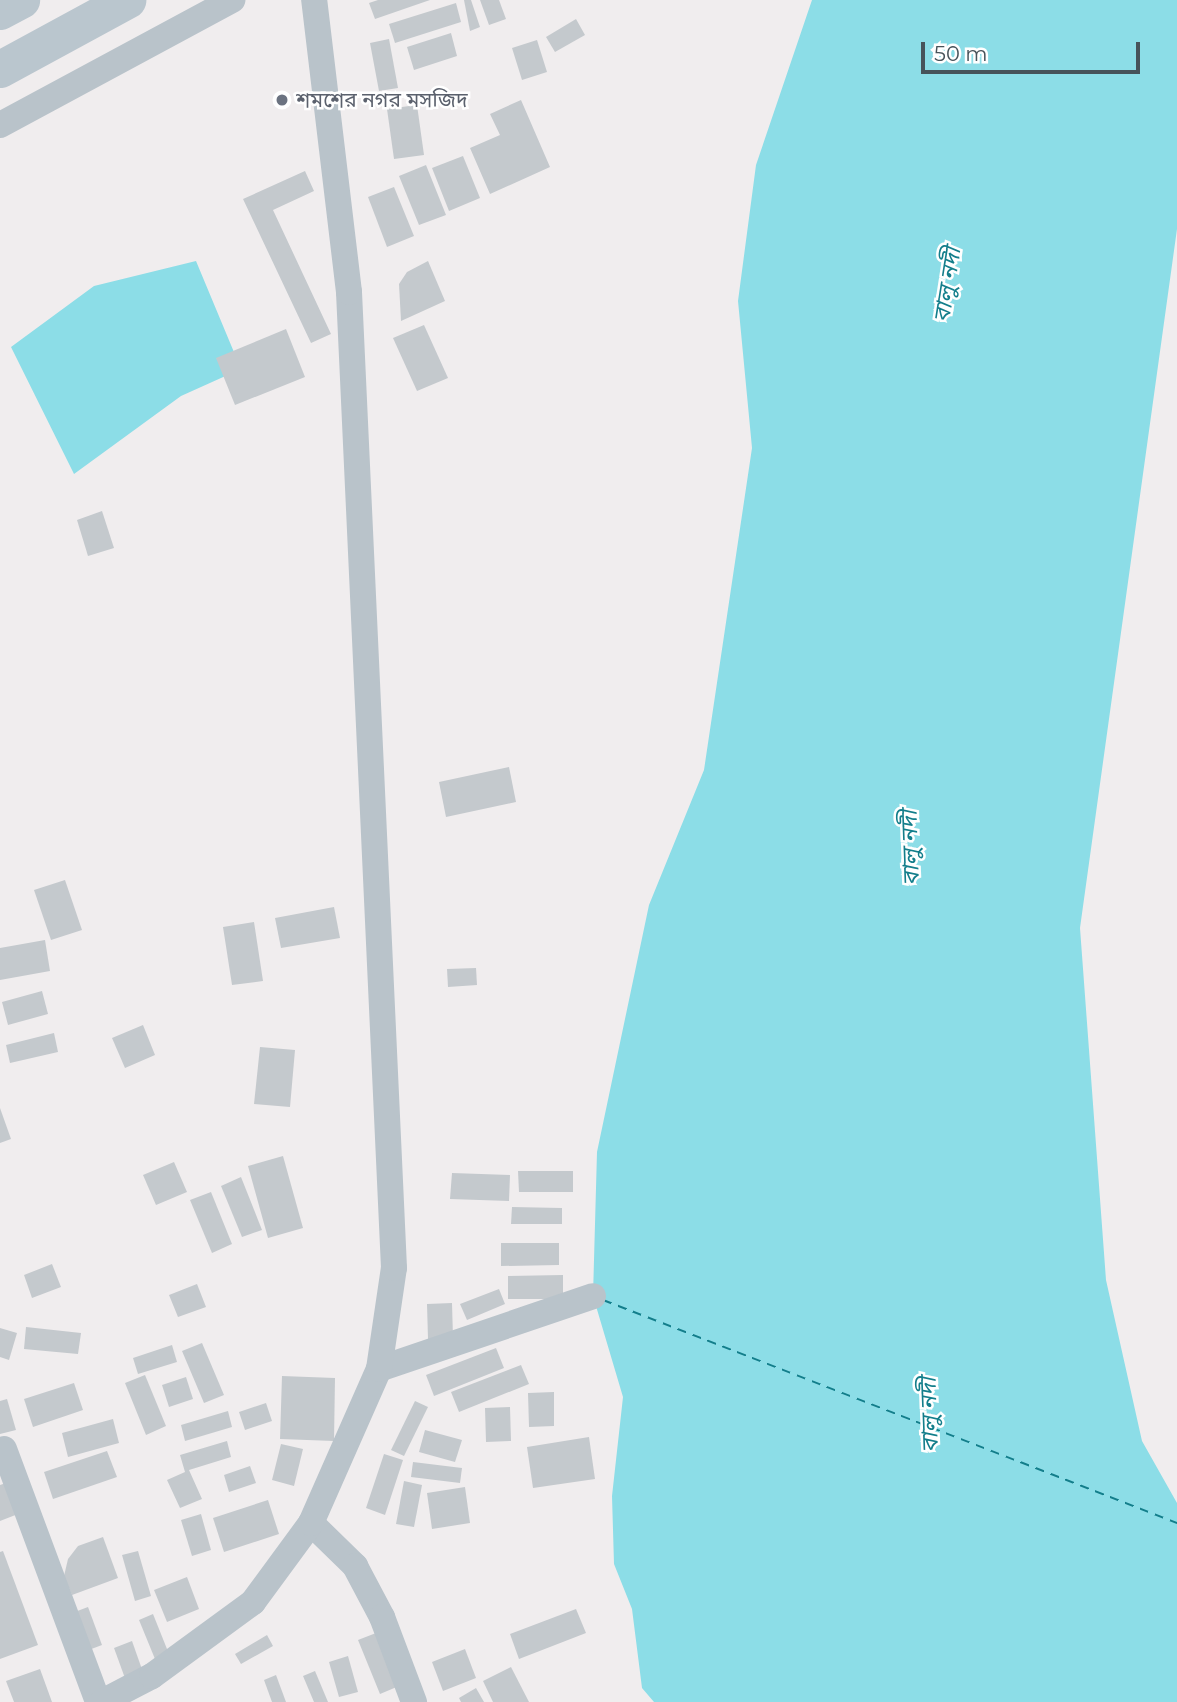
<!DOCTYPE html>
<html>
<head>
<meta charset="utf-8">
<style>
  body { margin:0 }
  #map { position:relative; width:1177px; height:1702px; overflow:hidden; background:#f0edee; font-family:Montserrat,"Noto Sans Bengali",sans-serif }
  div>[style] { position:absolute }
  [style*='--x'] { left:calc(var(--x)*1px); top:calc(var(--y)*1px); width:calc(var(--w)*1px); rotate:calc(var(--a)*1deg) }
  .water>* { inset:0; background:#8cdde7 }
  .ferry>* { height:2px; margin-top:-1px; transform-origin:0; background:repeating-linear-gradient(90deg,#137e8b 0 9px,transparent 0 16px) }
  .building>* { inset:0; background:#c4c9cd }
  .street>* { height:26px; margin:-13px; padding:0 13px; transform-origin:13px; border-radius:13px; background:#b9c3ca }
  .secondary>* { height:37px; margin:-18.5px; padding:0 18.5px; transform-origin:18.5px; border-radius:18.5px; background:#bac6ce }
  .dots>* { width:19px; height:19px; translate:-50% -50%; box-sizing:border-box; border:4px solid #fff; border-radius:50% }
  span { translate:-50% -50%; white-space:nowrap; text-align:center; line-height:1.15; -webkit-text-stroke:5px #fff; paint-order:stroke }
  .worship-label { font-size:21px; color:#5b616d }
  .left { translate:0 -50%; text-align:left }
  .water-label { font-size:23px; color:#137e8b; font-style:italic }
  .scale { position:absolute; left:921px; top:42px; width:219px; height:32px; box-sizing:border-box; border:4px solid #47535a; border-top:0; padding-left:9px; font-size:21px; line-height:24px; white-space:nowrap; color:#47535a; -webkit-text-stroke:5px #fff; paint-order:stroke }
</style>
</head>
<body>
<div id="map">
  <div class="water">
    <div style="clip-path:polygon(812px 0,1177px 0,1177px 229px,1080px 928px,1106px 1280px,1142px 1441px,1177px 1503px,1177px 1702px,654px 1702px,642px 1688px,632px 1609px,614px 1564px,612px 1496px,623px 1397px,593px 1296px,597px 1152px,649px 905px,704px 770px,752px 448px,738px 301px,756px 165px)"></div>
    <div style="clip-path:polygon(196px 261px,241px 369px,181px 396px,74px 474px,11px 347px,94px 286px)"></div>
  </div>
  <div class="ferry">
    <div style="--x:603;--y:1300;--w:616;--a:21.23"></div>
  </div>
  <div class="building">
    <div style="clip-path:polygon(378px 0,430px 0,375px 19px,369px 3px)"></div>
    <div style="clip-path:polygon(464px 0,471px 0,480px 27px,470px 31px)"></div>
    <div style="clip-path:polygon(480px 0,499px 0,506px 19px,489px 25px)"></div>
    <div style="clip-path:polygon(456px 3px,461px 22px,395px 43px,389px 24px)"></div>
    <div style="clip-path:polygon(576px 19px,585px 35px,555px 52px,546px 37px)"></div>
    <div style="clip-path:polygon(451px 33px,457px 56px,414px 70px,407px 47px)"></div>
    <div style="clip-path:polygon(389px 39px,398px 88px,379px 91px,370px 43px)"></div>
    <div style="clip-path:polygon(537px 40px,547px 72px,522px 80px,512px 48px)"></div>
    <div style="clip-path:polygon(521px 100px,550px 167px,490px 194px,470px 148px,500px 135px,490px 114px)"></div>
    <div style="clip-path:polygon(417px 105px,424px 155px,394px 159px,387px 109px)"></div>
    <div style="clip-path:polygon(463px 156px,480px 198px,449px 211px,432px 168px)"></div>
    <div style="clip-path:polygon(426px 165px,446px 215px,419px 225px,399px 176px)"></div>
    <div style="clip-path:polygon(305px 171px,314px 191px,273px 210px,331px 334px,311px 343px,243px 199px)"></div>
    <div style="clip-path:polygon(394px 187px,414px 236px,387px 247px,368px 197px)"></div>
    <div style="clip-path:polygon(428px 261px,445px 301px,401px 321px,399px 284px,407px 272px)"></div>
    <div style="clip-path:polygon(424px 325px,448px 378px,417px 391px,393px 338px)"></div>
    <div style="clip-path:polygon(286px 329px,305px 377px,235px 405px,216px 358px)"></div>
    <div style="clip-path:polygon(102px 511px,114px 548px,88px 556px,77px 520px)"></div>
    <div style="clip-path:polygon(509px 767px,516px 802px,446px 817px,439px 782px)"></div>
    <div style="clip-path:polygon(65px 880px,82px 930px,51px 940px,34px 890px)"></div>
    <div style="clip-path:polygon(334px 907px,340px 938px,281px 948px,275px 918px)"></div>
    <div style="clip-path:polygon(254px 922px,263px 981px,232px 985px,223px 927px)"></div>
    <div style="clip-path:polygon(45px 940px,50px 971px,0 980px,0 948px)"></div>
    <div style="clip-path:polygon(476px 968px,477px 985px,448px 987px,447px 969px)"></div>
    <div style="clip-path:polygon(42px 991px,48px 1014px,8px 1025px,2px 1002px)"></div>
    <div style="clip-path:polygon(143px 1025px,155px 1055px,125px 1068px,112px 1038px)"></div>
    <div style="clip-path:polygon(54px 1033px,58px 1052px,10px 1063px,6px 1045px)"></div>
    <div style="clip-path:polygon(260px 1047px,295px 1050px,290px 1107px,254px 1104px)"></div>
    <div style="clip-path:polygon(0 1108px,11px 1139px,0 1143px)"></div>
    <div style="clip-path:polygon(283px 1156px,303px 1228px,268px 1238px,248px 1166px)"></div>
    <div style="clip-path:polygon(174px 1162px,187px 1192px,156px 1205px,143px 1175px)"></div>
    <div style="clip-path:polygon(518px 1171px,573px 1171px,573px 1192px,519px 1192px)"></div>
    <div style="clip-path:polygon(452px 1173px,510px 1175px,509px 1201px,450px 1199px)"></div>
    <div style="clip-path:polygon(241px 1177px,262px 1230px,242px 1237px,221px 1186px)"></div>
    <div style="clip-path:polygon(211px 1192px,232px 1244px,212px 1253px,190px 1200px)"></div>
    <div style="clip-path:polygon(512px 1207px,562px 1208px,562px 1224px,511px 1224px)"></div>
    <div style="clip-path:polygon(501px 1243px,559px 1243px,559px 1265px,501px 1266px)"></div>
    <div style="clip-path:polygon(52px 1264px,61px 1287px,32px 1298px,24px 1275px)"></div>
    <div style="clip-path:polygon(563px 1275px,563px 1299px,508px 1299px,508px 1276px)"></div>
    <div style="clip-path:polygon(197px 1284px,206px 1307px,178px 1317px,169px 1295px)"></div>
    <div style="clip-path:polygon(499px 1289px,505px 1304px,467px 1320px,460px 1304px)"></div>
    <div style="clip-path:polygon(452px 1303px,453px 1338px,428px 1339px,427px 1304px)"></div>
    <div style="clip-path:polygon(26px 1327px,81px 1333px,78px 1354px,24px 1349px)"></div>
    <div style="clip-path:polygon(0 1328px,17px 1333px,9px 1360px,0 1357px)"></div>
    <div style="clip-path:polygon(202px 1343px,224px 1395px,204px 1403px,182px 1351px)"></div>
    <div style="clip-path:polygon(172px 1345px,177px 1362px,138px 1374px,133px 1358px)"></div>
    <div style="clip-path:polygon(496px 1348px,504px 1368px,434px 1396px,426px 1375px)"></div>
    <div style="clip-path:polygon(521px 1365px,529px 1384px,459px 1412px,451px 1392px)"></div>
    <div style="clip-path:polygon(145px 1375px,166px 1426px,146px 1435px,125px 1383px)"></div>
    <div style="clip-path:polygon(282px 1376px,335px 1378px,334px 1441px,280px 1439px)"></div>
    <div style="clip-path:polygon(186px 1377px,193px 1399px,169px 1407px,162px 1385px)"></div>
    <div style="clip-path:polygon(74px 1383px,83px 1410px,33px 1427px,24px 1399px)"></div>
    <div style="clip-path:polygon(554px 1392px,554px 1426px,529px 1427px,528px 1393px)"></div>
    <div style="clip-path:polygon(7px 1399px,16px 1430px,0 1434px,0 1401px)"></div>
    <div style="clip-path:polygon(415px 1401px,428px 1407px,404px 1456px,391px 1450px)"></div>
    <div style="clip-path:polygon(266px 1403px,272px 1421px,245px 1430px,239px 1412px)"></div>
    <div style="clip-path:polygon(510px 1407px,511px 1441px,486px 1442px,485px 1408px)"></div>
    <div style="clip-path:polygon(228px 1411px,232px 1427px,185px 1441px,181px 1425px)"></div>
    <div style="clip-path:polygon(113px 1419px,119px 1443px,68px 1457px,62px 1433px)"></div>
    <div style="clip-path:polygon(425px 1430px,462px 1440px,455px 1462px,419px 1452px)"></div>
    <div style="clip-path:polygon(589px 1437px,595px 1479px,533px 1488px,527px 1447px)"></div>
    <div style="clip-path:polygon(227px 1441px,231px 1457px,189px 1470px,202px 1499px,180px 1508px,167px 1480px,185px 1472px,180px 1455px)"></div>
    <div style="clip-path:polygon(281px 1444px,303px 1449px,294px 1486px,272px 1480px)"></div>
    <div style="clip-path:polygon(107px 1451px,117px 1477px,53px 1499px,44px 1472px)"></div>
    <div style="clip-path:polygon(384px 1454px,403px 1460px,385px 1515px,366px 1508px)"></div>
    <div style="clip-path:polygon(413px 1462px,462px 1468px,460px 1483px,411px 1477px)"></div>
    <div style="clip-path:polygon(250px 1466px,256px 1483px,229px 1492px,224px 1475px)"></div>
    <div style="clip-path:polygon(404px 1481px,422px 1485px,414px 1527px,396px 1524px)"></div>
    <div style="clip-path:polygon(6px 1483px,18px 1514px,0 1521px,0 1485px)"></div>
    <div style="clip-path:polygon(465px 1487px,470px 1523px,432px 1529px,427px 1493px)"></div>
    <div style="clip-path:polygon(268px 1500px,279px 1534px,224px 1552px,213px 1518px)"></div>
    <div style="clip-path:polygon(201px 1514px,211px 1550px,192px 1556px,181px 1520px)"></div>
    <div style="clip-path:polygon(103px 1537px,118px 1578px,72px 1595px,64px 1576px,68px 1559px,78px 1546px)"></div>
    <div style="clip-path:polygon(3px 1551px,38px 1645px,0 1659px,0 1552px)"></div>
    <div style="clip-path:polygon(138px 1551px,151px 1596px,135px 1601px,122px 1555px)"></div>
    <div style="clip-path:polygon(187px 1577px,199px 1609px,167px 1622px,154px 1590px)"></div>
    <div style="clip-path:polygon(88px 1607px,102px 1645px,86px 1651px,72px 1613px)"></div>
    <div style="clip-path:polygon(576px 1609px,586px 1633px,519px 1659px,510px 1634px)"></div>
    <div style="clip-path:polygon(153px 1614px,169px 1654px,155px 1659px,139px 1620px)"></div>
    <div style="clip-path:polygon(376px 1633px,399px 1686px,380px 1694px,358px 1640px)"></div>
    <div style="clip-path:polygon(267px 1635px,273px 1646px,241px 1664px,235px 1654px)"></div>
    <div style="clip-path:polygon(132px 1641px,144px 1675px,126px 1681px,114px 1648px)"></div>
    <div style="clip-path:polygon(465px 1649px,476px 1678px,443px 1691px,432px 1662px)"></div>
    <div style="clip-path:polygon(348px 1656px,358px 1692px,339px 1697px,329px 1662px)"></div>
    <div style="clip-path:polygon(511px 1667px,529px 1702px,493px 1702px,483px 1681px)"></div>
    <div style="clip-path:polygon(40px 1669px,52px 1702px,14px 1702px,6px 1681px)"></div>
    <div style="clip-path:polygon(315px 1671px,328px 1702px,314px 1702px,303px 1676px)"></div>
    <div style="clip-path:polygon(276px 1675px,286px 1702px,272px 1702px,264px 1680px)"></div>
    <div style="clip-path:polygon(476px 1688px,484px 1702px,461px 1702px,459px 1698px)"></div>
  </div>
  <div class="street">
    <div style="--x:0;--y:125;--w:264;--a:-28.3"></div>
    <div style="--x:379;--y:1369;--w:226;--a:-18.8"></div>
    <div style="--x:4;--y:1449;--w:270;--a:69.6"></div>
    <div style="--x:311;--y:1523;--w:62;--a:44.3"></div>
    <div style="--x:355;--y:1566;--w:58;--a:62.1"></div>
    <div style="--x:382;--y:1617;--w:91;--a:69.4"></div>
    <div style="--x:102;--y:1702;--w:56;--a:-27.5"></div>
    <div style="--x:152;--y:1676;--w:125;--a:-36.2"></div>
    <div style="--x:253;--y:1602;--w:98;--a:-53.7"></div>
    <div style="--x:311;--y:1523;--w:168;--a:-66.2"></div>
    <div style="--x:379;--y:1369;--w:102;--a:-81.6"></div>
    <div style="--x:394;--y:1268;--w:977;--a:-92.64"></div>
    <div style="--x:349;--y:292;--w:294;--a:-96.8"></div>
  </div>
  <div class="secondary">
    <div style="--x:0;--y:11;--w:24;--a:-28"></div>
    <div style="--x:0;--y:69;--w:145;--a:-28.5"></div>
  </div>
  <div class="dots">
    <div style="left:282px;top:100px;background:#6b7280"></div>
  </div>
  <div class="worship-label">
    <span class="left" style="left:296px;top:100px">শমশের নগর মসজিদ</span>
  </div>
  <div class="water-label">
    <span style="left:947px;top:285px;rotate:-81deg">বালু নদী</span>
    <span style="left:910px;top:848px;rotate:-92deg">বালু নদী</span>
    <span style="left:929px;top:1415px;rotate:-92deg">বালু নদী</span>
  </div>
  <div class="scale">50 m</div>
</div>
</body>
</html>
